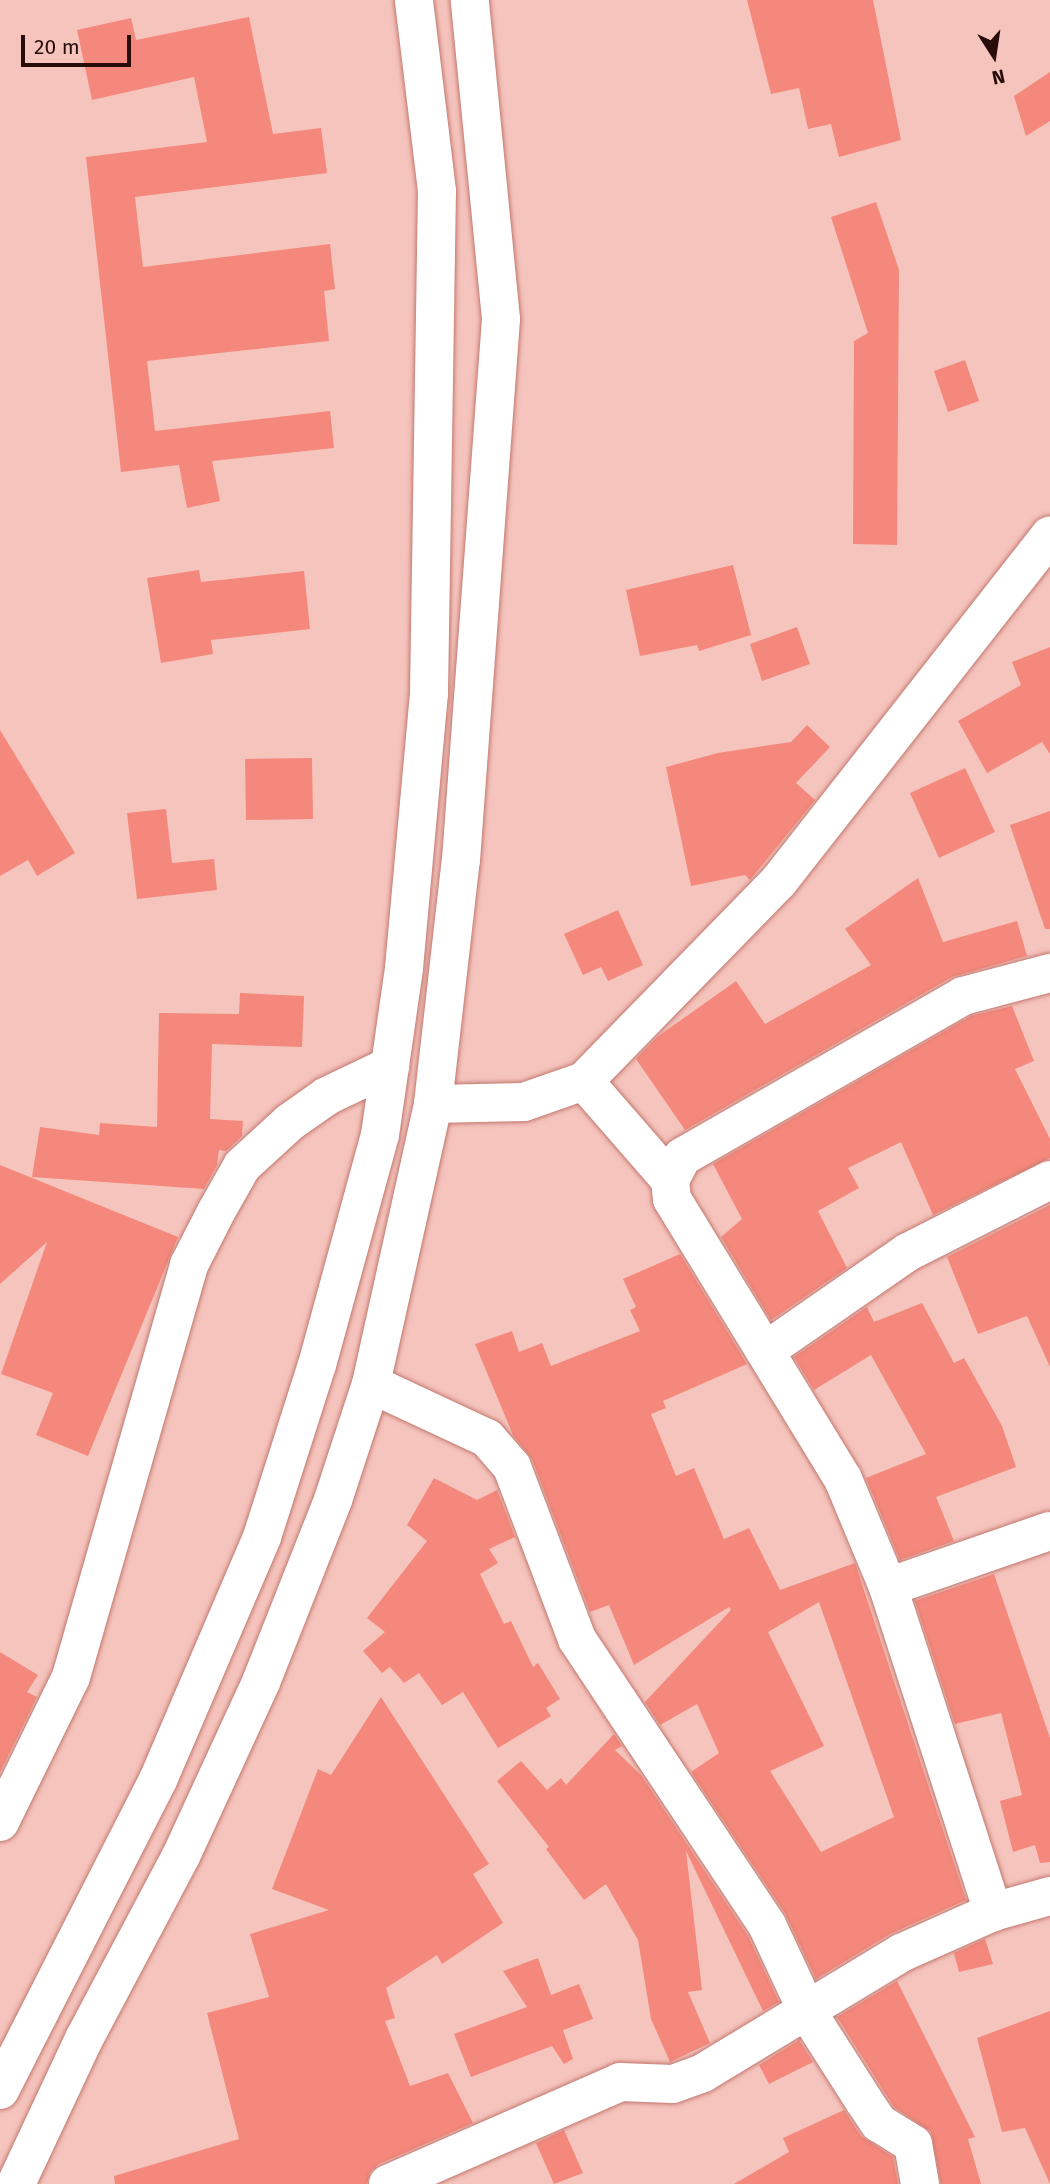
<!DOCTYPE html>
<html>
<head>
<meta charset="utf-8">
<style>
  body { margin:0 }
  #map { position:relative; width:1050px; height:2184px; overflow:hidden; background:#f5c4bd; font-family:"Fira Sans",sans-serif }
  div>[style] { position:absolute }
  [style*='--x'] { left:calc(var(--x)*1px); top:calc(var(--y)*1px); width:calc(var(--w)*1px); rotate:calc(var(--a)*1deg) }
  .building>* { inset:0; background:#f5887c }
  .roads { filter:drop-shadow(0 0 2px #c3786f) drop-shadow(0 0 2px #c3786f) }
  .minor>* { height:38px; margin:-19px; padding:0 19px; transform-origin:19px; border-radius:19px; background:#fff }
  .major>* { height:38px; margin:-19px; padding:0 19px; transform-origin:19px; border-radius:19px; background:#fff }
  span { translate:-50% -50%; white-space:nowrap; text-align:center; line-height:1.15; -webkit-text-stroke:7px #f5c4bd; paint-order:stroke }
  .north { position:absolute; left:959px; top:21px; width:70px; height:70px; -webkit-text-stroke:5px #f5c4bd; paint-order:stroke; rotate:168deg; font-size:19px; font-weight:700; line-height:28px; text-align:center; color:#280c09 }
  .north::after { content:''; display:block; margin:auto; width:24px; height:32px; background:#280c09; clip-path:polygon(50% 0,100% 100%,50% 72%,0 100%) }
  .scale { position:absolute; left:21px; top:35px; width:110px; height:32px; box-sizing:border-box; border:4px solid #280c09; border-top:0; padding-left:9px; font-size:21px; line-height:24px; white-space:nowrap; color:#280c09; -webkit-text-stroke:5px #f5c4bd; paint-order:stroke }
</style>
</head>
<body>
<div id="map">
  <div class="building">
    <div style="clip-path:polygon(747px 0,873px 0,901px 140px,839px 157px,831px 124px,808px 129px,799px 88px,771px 94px)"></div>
    <div style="clip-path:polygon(249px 17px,273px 134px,321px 128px,327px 173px,135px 197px,143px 267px,330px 244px,335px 289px,324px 291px,329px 341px,147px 361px,155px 431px,330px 411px,334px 448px,212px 461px,220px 501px,187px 508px,179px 465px,121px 472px,86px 157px,207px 142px,194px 77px,92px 100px,77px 30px,131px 18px,136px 40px)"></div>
    <div style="clip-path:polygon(1050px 72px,1050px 121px,1026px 136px,1014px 96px)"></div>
    <div style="clip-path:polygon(876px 202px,899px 270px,897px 545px,853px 544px,854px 341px,868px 333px,831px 217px)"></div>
    <div style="clip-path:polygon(965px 360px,979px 401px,948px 412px,934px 371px)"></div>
    <div style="clip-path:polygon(733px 565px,751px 635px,699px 651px,697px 645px,640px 656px,626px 590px)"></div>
    <div style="clip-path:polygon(199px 570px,201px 582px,304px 571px,310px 629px,211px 640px,213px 654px,161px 663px,147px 578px)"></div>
    <div style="clip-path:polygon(797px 627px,810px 664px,762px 681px,750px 644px)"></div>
    <div style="clip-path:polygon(1050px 647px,1050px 754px,1042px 742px,987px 773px,958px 721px,1021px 685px,1012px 662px)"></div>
    <div style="clip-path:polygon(807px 725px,830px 747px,796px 783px,815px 800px,750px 880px,745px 875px,691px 886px,666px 767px,718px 753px,791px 742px)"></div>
    <div style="clip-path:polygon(0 730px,75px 853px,37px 876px,28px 860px,0 876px)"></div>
    <div style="clip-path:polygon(312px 758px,313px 819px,246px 820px,245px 759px)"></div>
    <div style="clip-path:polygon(965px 768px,995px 832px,939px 858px,910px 793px)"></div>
    <div style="clip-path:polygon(166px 809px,172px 863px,214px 859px,217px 890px,137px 899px,127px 813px)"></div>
    <div style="clip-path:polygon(1050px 811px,1050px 929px,1045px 929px,1010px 825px)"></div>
    <div style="clip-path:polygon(918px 878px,943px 942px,1017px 921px,1027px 956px,952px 977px,685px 1130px,636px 1059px,657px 1037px,736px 981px,765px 1024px,871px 965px,845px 929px)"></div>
    <div style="clip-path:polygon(618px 910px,643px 965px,608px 981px,601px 967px,583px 975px,564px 934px)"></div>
    <div style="clip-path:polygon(240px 993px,304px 996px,302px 1047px,212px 1044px,210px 1119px,243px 1121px,242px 1136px,226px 1151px,219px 1150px,217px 1165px,204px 1189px,32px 1177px,40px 1127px,99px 1135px,100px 1123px,157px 1127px,159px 1013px,239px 1014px)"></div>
    <div style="clip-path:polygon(1012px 1006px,1034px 1061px,1015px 1069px,1050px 1139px,1050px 1158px,933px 1215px,901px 1142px,848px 1168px,859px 1188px,818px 1211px,847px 1268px,771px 1320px,721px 1237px,742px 1219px,713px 1164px,971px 1016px)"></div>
    <div style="clip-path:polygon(0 1165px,178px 1237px,88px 1456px,36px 1435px,53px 1393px,1px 1374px,47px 1242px,0 1284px)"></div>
    <div style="clip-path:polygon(1050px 1205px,1050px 1367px,1027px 1316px,978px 1334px,947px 1257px)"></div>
    <div style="clip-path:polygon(evenodd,680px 1254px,747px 1364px,663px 1401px,666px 1408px,651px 1414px,676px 1476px,694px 1468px,724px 1539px,749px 1528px,780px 1590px,855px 1563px,966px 1900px,890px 1934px,816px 1979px,785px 1913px,691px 1772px,719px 1753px,697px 1704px,660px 1725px,645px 1702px,731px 1610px,729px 1607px,634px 1665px,609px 1605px,590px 1612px,532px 1459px,513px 1435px,475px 1344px,512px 1331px,519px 1352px,542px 1343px,551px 1366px,640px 1331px,630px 1310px,636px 1307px,623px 1279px,680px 1254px,819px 1602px,894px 1817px,821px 1852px,770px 1771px,824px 1746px,768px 1632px,819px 1602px)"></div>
    <div style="clip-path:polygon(922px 1303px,954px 1363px,964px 1358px,1002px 1426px,1016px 1467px,936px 1497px,954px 1541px,900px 1560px,866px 1478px,926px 1454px,871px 1355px,814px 1390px,794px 1357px,867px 1307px,874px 1322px)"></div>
    <div style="clip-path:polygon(434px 1478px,477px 1500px,497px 1490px,515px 1537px,489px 1549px,498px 1563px,480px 1574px,504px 1624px,511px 1621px,533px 1667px,538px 1663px,560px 1699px,546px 1708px,551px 1716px,498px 1748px,463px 1692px,442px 1705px,419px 1673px,404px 1683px,390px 1667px,382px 1673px,363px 1651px,385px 1632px,367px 1618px,427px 1541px,407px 1525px)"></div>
    <div style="clip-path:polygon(994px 1574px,1050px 1738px,1050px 1862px,1040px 1863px,1035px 1845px,1013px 1852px,1000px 1801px,1022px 1795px,1001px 1713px,955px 1724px,915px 1601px)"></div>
    <div style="clip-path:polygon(0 1652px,38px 1675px,27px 1692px,37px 1697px,0 1772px)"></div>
    <div style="clip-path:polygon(381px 1697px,489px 1864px,473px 1874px,503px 1923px,442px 1964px,437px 1955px,386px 1988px,395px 2018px,385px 2021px,410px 2086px,448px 2073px,473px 2123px,379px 2164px,370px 2172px,367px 2184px,115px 2184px,114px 2176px,239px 2139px,207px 2013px,269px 1997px,250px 1934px,329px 1910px,272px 1889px,318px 1769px,331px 1775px)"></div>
    <div style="clip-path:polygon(614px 1734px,622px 1746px,615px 1750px,641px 1775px,748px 1936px,779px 2002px,763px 2011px,686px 1851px,702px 1990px,688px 1992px,710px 2043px,670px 2062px,651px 2019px,638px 1940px,606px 1884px,584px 1900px,546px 1849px,549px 1847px,497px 1781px,521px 1761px,547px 1790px,561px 1778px,566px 1785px)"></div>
    <div style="clip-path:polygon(985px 1939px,993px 1964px,959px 1972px,954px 1953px)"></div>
    <div style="clip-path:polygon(538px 1958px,551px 1995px,579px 1984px,593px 2019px,563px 2030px,573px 2059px,564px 2064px,552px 2046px,471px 2077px,454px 2034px,527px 2007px,503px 1971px)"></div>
    <div style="clip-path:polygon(897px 1981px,975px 2137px,968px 2139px,981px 2184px,941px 2184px,931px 2132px,894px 2107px,837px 2017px)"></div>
    <div style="clip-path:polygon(1050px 2011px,1050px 2184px,1025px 2128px,1002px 2132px,977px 2038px)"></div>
    <div style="clip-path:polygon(799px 2040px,813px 2062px,769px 2084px,759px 2065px)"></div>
    <div style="clip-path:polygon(844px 2110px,861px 2136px,893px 2157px,898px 2184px,734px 2184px,789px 2152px,783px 2138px)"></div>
    <div style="clip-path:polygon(564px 2130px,583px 2173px,554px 2184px,536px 2143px)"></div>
  </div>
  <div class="roads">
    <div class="minor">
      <div style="--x:584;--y:1081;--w:131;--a:49"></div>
      <div style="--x:670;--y:1180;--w:19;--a:84"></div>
      <div style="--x:672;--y:1199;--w:328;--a:58.6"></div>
      <div style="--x:843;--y:1479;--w:117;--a:67.4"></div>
      <div style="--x:888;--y:1587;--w:342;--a:72.1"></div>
      <div style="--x:433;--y:1104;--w:91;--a:-1.3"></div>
      <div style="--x:524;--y:1102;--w:64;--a:-19.3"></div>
      <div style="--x:584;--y:1081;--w:279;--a:-45.7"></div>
      <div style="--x:779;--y:881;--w:439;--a:-51.9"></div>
      <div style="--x:670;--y:1180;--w:26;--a:-62"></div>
      <div style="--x:682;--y:1157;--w:324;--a:-29.8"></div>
      <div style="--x:963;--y:996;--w:90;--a:-14.8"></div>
      <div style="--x:765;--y:1351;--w:174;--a:-34.7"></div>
      <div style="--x:908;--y:1252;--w:159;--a:-26.9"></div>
      <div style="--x:371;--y:1384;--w:128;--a:25"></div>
      <div style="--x:487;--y:1438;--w:38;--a:49"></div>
      <div style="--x:512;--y:1467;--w:184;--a:69.3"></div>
      <div style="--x:577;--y:1639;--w:343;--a:56.4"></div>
      <div style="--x:767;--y:1925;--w:97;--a:65"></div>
      <div style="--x:808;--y:2013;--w:104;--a:57.5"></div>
      <div style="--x:864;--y:2101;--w:27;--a:56"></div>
      <div style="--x:879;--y:2123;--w:40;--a:32"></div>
      <div style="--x:913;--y:2144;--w:41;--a:80.1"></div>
      <div style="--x:888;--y:1587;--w:171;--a:-19.1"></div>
      <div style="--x:0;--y:1822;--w:161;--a:-63.9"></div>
      <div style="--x:71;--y:1677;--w:429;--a:-74"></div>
      <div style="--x:189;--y:1265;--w:59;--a:-63"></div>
      <div style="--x:216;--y:1212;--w:53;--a:-60.5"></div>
      <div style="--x:242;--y:1166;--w:65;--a:-42.5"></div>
      <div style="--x:290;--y:1122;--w:45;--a:-35.1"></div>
      <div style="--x:327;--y:1096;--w:70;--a:-25.5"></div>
      <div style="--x:388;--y:2184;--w:253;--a:-23.7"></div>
      <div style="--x:620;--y:2082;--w:53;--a:2.2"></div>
      <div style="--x:673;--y:2084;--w:32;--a:-20"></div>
      <div style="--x:703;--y:2073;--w:232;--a:-31.2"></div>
      <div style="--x:901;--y:1953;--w:101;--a:-24"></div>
      <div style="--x:993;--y:1912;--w:59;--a:-15.7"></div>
    </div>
    <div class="major">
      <div style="--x:0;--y:2090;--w:348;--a:-63"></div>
      <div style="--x:158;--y:1780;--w:264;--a:-66.8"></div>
      <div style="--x:262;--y:1537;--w:181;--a:-72.3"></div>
      <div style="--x:317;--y:1365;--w:238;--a:-74.7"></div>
      <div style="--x:380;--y:1135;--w:169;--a:-81.8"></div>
      <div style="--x:404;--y:968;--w:276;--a:-84.8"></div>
      <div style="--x:429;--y:693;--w:502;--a:-89.09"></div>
      <div style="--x:437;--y:191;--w:192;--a:-96.9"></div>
      <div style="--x:16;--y:2184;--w:160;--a:-64.9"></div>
      <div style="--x:84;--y:2039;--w:207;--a:-62.1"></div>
      <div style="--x:181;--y:1856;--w:192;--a:-65.3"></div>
      <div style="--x:261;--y:1682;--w:196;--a:-68.4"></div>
      <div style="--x:333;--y:1500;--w:122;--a:-71.9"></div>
      <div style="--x:371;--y:1384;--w:287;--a:-77.5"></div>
      <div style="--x:433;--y:1104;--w:246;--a:-83.5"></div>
      <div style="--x:461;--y:860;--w:542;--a:-85.77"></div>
      <div style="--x:501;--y:319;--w:321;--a:-95.6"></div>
    </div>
  </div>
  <div class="north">N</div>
  <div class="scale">20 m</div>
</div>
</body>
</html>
